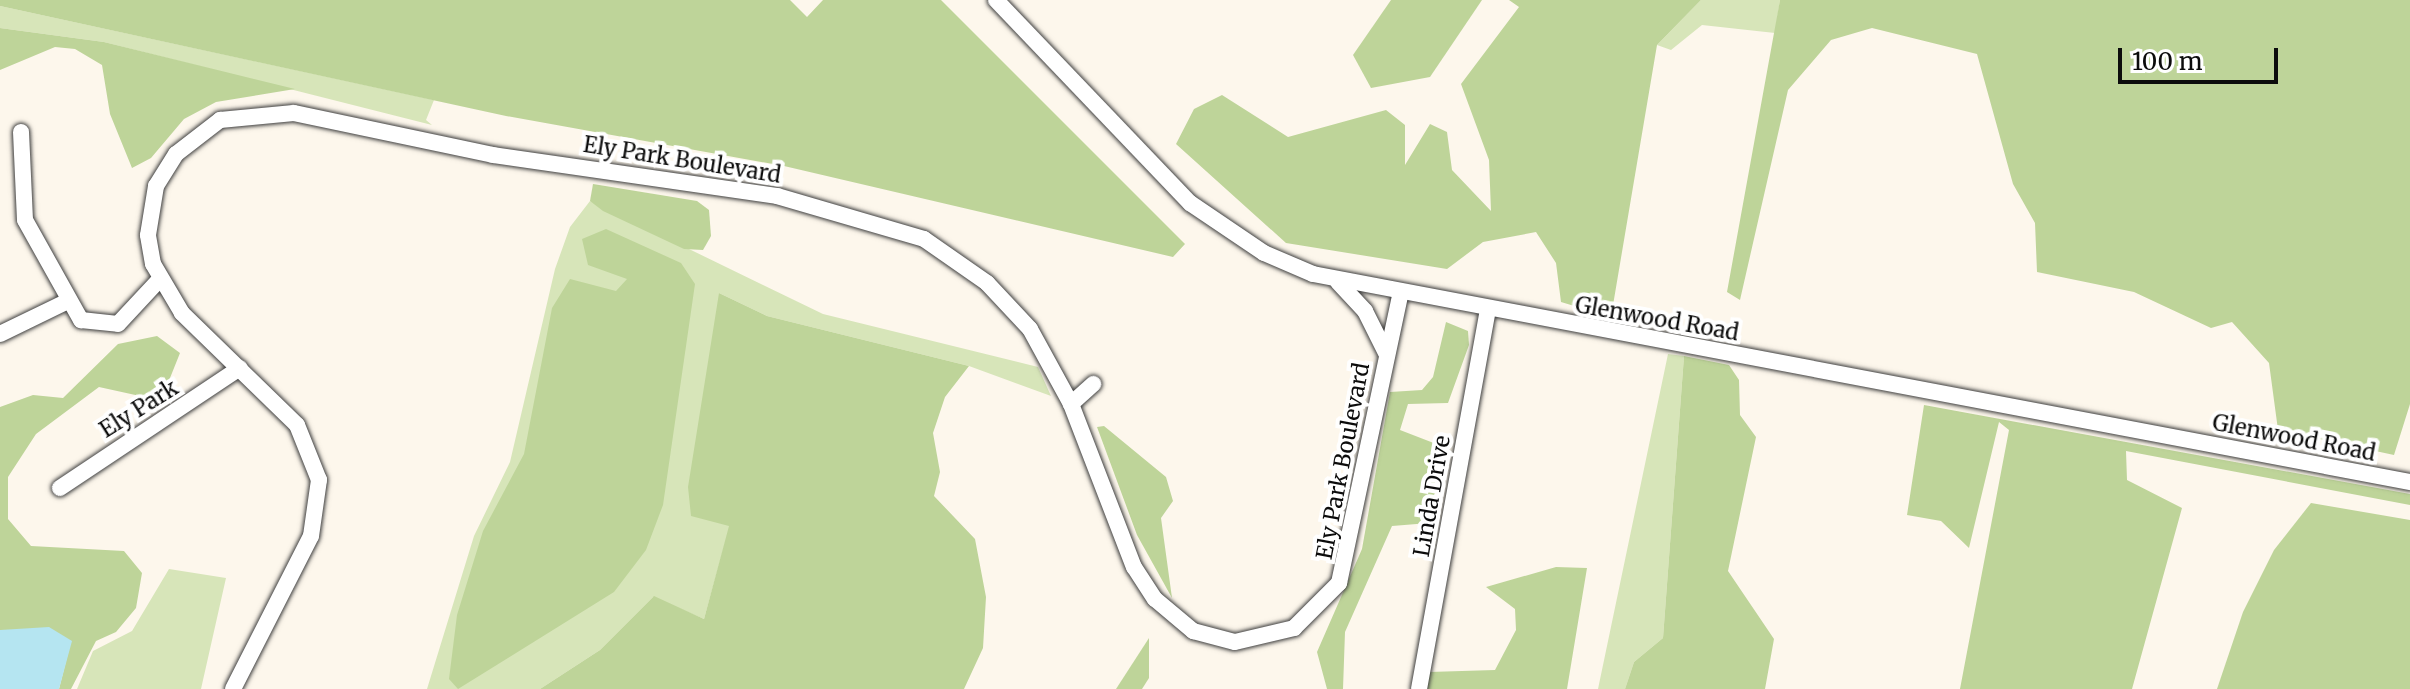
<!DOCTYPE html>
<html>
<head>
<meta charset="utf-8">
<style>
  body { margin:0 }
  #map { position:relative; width:2410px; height:689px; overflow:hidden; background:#fdf7ec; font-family:Merriweather,serif }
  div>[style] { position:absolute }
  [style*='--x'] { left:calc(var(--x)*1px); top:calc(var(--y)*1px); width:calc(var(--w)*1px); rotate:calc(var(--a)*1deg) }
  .green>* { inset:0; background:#d7e5b9 }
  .forest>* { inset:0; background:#bed499 }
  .water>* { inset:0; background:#b5e5f1 }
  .roads { filter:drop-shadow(0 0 2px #3f3f3f) drop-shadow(0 0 2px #3f3f3f) }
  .minor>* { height:16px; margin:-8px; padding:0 8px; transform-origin:8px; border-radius:8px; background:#fff }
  span { translate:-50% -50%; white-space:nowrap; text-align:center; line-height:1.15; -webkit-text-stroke:8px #fff; paint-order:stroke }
  .street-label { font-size:22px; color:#0c0c0c }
  .scale { position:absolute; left:2118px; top:48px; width:160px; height:36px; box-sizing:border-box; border:4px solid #0c0c0c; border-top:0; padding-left:10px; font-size:24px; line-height:28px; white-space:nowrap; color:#0c0c0c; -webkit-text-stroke:6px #fff; paint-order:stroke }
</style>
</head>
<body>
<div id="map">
  <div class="green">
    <div style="clip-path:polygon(1701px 0,1780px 0,1775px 33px,1702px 25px,1671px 50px,1657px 45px)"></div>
    <div style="clip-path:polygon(0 6px,434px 100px,426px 120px,432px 125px,104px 42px,0 28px)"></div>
    <div style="clip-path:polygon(590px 201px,823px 314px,1038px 367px,1051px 396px,969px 366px,767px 316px,719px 293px,730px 525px,704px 619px,653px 597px,600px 650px,540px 689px,427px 689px,474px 536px,510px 462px,555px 269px,570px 227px)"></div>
    <div style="clip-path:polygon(1668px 354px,1684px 356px,1663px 638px,1634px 662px,1625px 689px,1598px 689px)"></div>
    <div style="clip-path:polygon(169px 569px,226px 578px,201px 689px,77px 689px,93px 651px,132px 631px)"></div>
  </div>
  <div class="forest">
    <div style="clip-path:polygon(0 0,790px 0,807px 17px,823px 0,941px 0,1185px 244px,1173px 257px,784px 166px,506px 116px,0 6px)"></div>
    <div style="clip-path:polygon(1391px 0,1482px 0,1430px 77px,1371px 88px,1353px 55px)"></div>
    <div style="clip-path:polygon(1509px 0,1701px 0,1657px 45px,1611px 317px,1561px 302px,1556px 263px,1536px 232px,1483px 242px,1447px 269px,1286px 243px,1176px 144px,1194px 109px,1222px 95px,1288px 137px,1386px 110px,1405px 125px,1405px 165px,1430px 124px,1447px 132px,1452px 170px,1491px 211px,1489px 160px,1461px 84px,1519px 7px)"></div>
    <div style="clip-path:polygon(1780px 0,2410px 0,2410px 404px,2394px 455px,2278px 430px,2269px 363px,2232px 322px,2211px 328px,2134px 292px,2037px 272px,2035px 223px,2013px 184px,1977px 54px,1872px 28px,1831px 40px,1788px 90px,1740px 300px,1727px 292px)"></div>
    <div style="clip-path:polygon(0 28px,104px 42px,295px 89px,216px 102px,184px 119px,151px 158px,132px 168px,110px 114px,102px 65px,75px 49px,55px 47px,0 70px)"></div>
    <div style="clip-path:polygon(593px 184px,697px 201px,709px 210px,711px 236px,703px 250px,684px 249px,603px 211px,590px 201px)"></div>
    <div style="clip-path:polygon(606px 229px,681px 263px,695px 284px,663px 505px,646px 550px,614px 592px,458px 689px,449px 679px,457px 615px,483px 531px,524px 454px,552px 308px,570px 279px,616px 291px,627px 279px,588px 265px,582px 239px)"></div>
    <div style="clip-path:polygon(719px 293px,767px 316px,969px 366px,945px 397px,933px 433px,940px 472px,934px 496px,975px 539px,986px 597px,983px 648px,964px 689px,540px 689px,600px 650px,654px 596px,704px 619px,729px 526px,691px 516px,688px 487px)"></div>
    <div style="clip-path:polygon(1446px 322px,1468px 331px,1469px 345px,1448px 403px,1408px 404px,1400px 430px,1444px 447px,1429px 523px,1392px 526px,1345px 632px,1343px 689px,1327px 689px,1317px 652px,1362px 549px,1390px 392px,1422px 390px,1433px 377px)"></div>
    <div style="clip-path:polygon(157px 336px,180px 353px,168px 383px,149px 398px,99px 387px,36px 434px,8px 477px,8px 519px,31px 546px,124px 551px,142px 573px,136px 608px,116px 632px,96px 641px,71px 689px,59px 689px,71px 641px,0 630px,0 407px,33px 395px,63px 398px,118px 344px)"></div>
    <div style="clip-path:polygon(1684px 356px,1729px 365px,1739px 380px,1740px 415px,1756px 437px,1728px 571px,1774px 639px,1765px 689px,1625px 689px,1634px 662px,1663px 638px)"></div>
    <div style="clip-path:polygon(1924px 405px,2410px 494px,2410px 505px,2126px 451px,2127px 480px,2182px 508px,2132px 689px,1960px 689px,2009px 430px,1999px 422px,1969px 548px,1941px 521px,1907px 515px)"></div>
    <div style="clip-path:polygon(1104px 426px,1166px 477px,1173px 501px,1161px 518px,1172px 598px,1137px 535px,1097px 427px)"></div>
    <div style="clip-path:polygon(2311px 503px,2410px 520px,2410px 689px,2217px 689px,2243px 612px,2274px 550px)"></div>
    <div style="clip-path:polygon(1556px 567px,1587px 568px,1567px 689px,1427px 689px,1429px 672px,1495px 670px,1516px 630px,1515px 609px,1486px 587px)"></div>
    <div style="clip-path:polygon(1149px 638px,1149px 678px,1142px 689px,1116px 689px)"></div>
  </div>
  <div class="water">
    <div style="clip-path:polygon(49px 627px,72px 641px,59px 689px,0 689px,0 630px)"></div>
  </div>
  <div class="roads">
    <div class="minor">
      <div style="--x:996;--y:0;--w:281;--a:46.3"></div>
      <div style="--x:1190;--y:203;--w:89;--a:34"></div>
      <div style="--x:1264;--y:253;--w:53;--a:23.2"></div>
      <div style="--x:1313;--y:274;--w:1117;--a:10.74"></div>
      <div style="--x:21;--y:132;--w:88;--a:87.4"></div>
      <div style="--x:25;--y:220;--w:115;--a:60.8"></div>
      <div style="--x:81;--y:320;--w:37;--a:6"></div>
      <div style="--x:118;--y:324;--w:62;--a:-47"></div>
      <div style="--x:1338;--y:282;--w:40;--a:47"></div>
      <div style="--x:1365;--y:311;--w:49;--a:63.4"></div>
      <div style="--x:0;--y:334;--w:73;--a:-25.9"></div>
      <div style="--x:1071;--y:404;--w:30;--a:-42"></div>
      <div style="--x:60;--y:488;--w:216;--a:-33.7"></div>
      <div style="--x:233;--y:689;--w:172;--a:-63"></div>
      <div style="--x:311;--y:536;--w:57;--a:-81.9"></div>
      <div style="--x:319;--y:480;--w:59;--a:-111.8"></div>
      <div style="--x:297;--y:425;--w:161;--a:-135.8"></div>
      <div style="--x:182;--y:313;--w:57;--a:-120.6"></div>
      <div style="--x:153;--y:264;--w:29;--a:-100"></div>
      <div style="--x:148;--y:235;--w:50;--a:-80.7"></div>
      <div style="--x:156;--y:186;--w:38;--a:-58"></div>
      <div style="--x:176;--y:154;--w:56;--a:-37.7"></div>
      <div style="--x:220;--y:120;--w:74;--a:-5.4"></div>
      <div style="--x:294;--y:113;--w:203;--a:11.9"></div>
      <div style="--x:493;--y:155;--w:287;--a:8.2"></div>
      <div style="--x:777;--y:196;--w:153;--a:16.3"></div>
      <div style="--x:924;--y:239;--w:77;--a:34.9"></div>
      <div style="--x:987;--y:283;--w:63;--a:46.9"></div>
      <div style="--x:1030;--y:329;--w:85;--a:61.3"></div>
      <div style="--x:1071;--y:404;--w:175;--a:68.9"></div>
      <div style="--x:1134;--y:567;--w:38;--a:57"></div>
      <div style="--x:1155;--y:599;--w:50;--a:40.1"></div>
      <div style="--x:1193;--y:631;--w:43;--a:14.7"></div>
      <div style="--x:1235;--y:642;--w:61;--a:-13.3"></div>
      <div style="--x:1294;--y:628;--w:64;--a:-45"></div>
      <div style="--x:1339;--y:583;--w:294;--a:-78"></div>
      <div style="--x:1419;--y:689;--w:384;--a:-79.7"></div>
    </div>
  </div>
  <div class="street-label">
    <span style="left:682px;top:160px;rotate:9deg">Ely Park Boulevard</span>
    <span style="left:1657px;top:319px;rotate:10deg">Glenwood Road</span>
    <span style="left:139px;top:409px;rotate:-32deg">Ely Park</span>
    <span style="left:2294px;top:438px;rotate:11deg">Glenwood Road</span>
    <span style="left:1343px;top:461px;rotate:-79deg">Ely Park Boulevard</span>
    <span style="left:1432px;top:496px;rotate:-80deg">Linda Drive</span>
  </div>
  <div class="scale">100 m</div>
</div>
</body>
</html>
